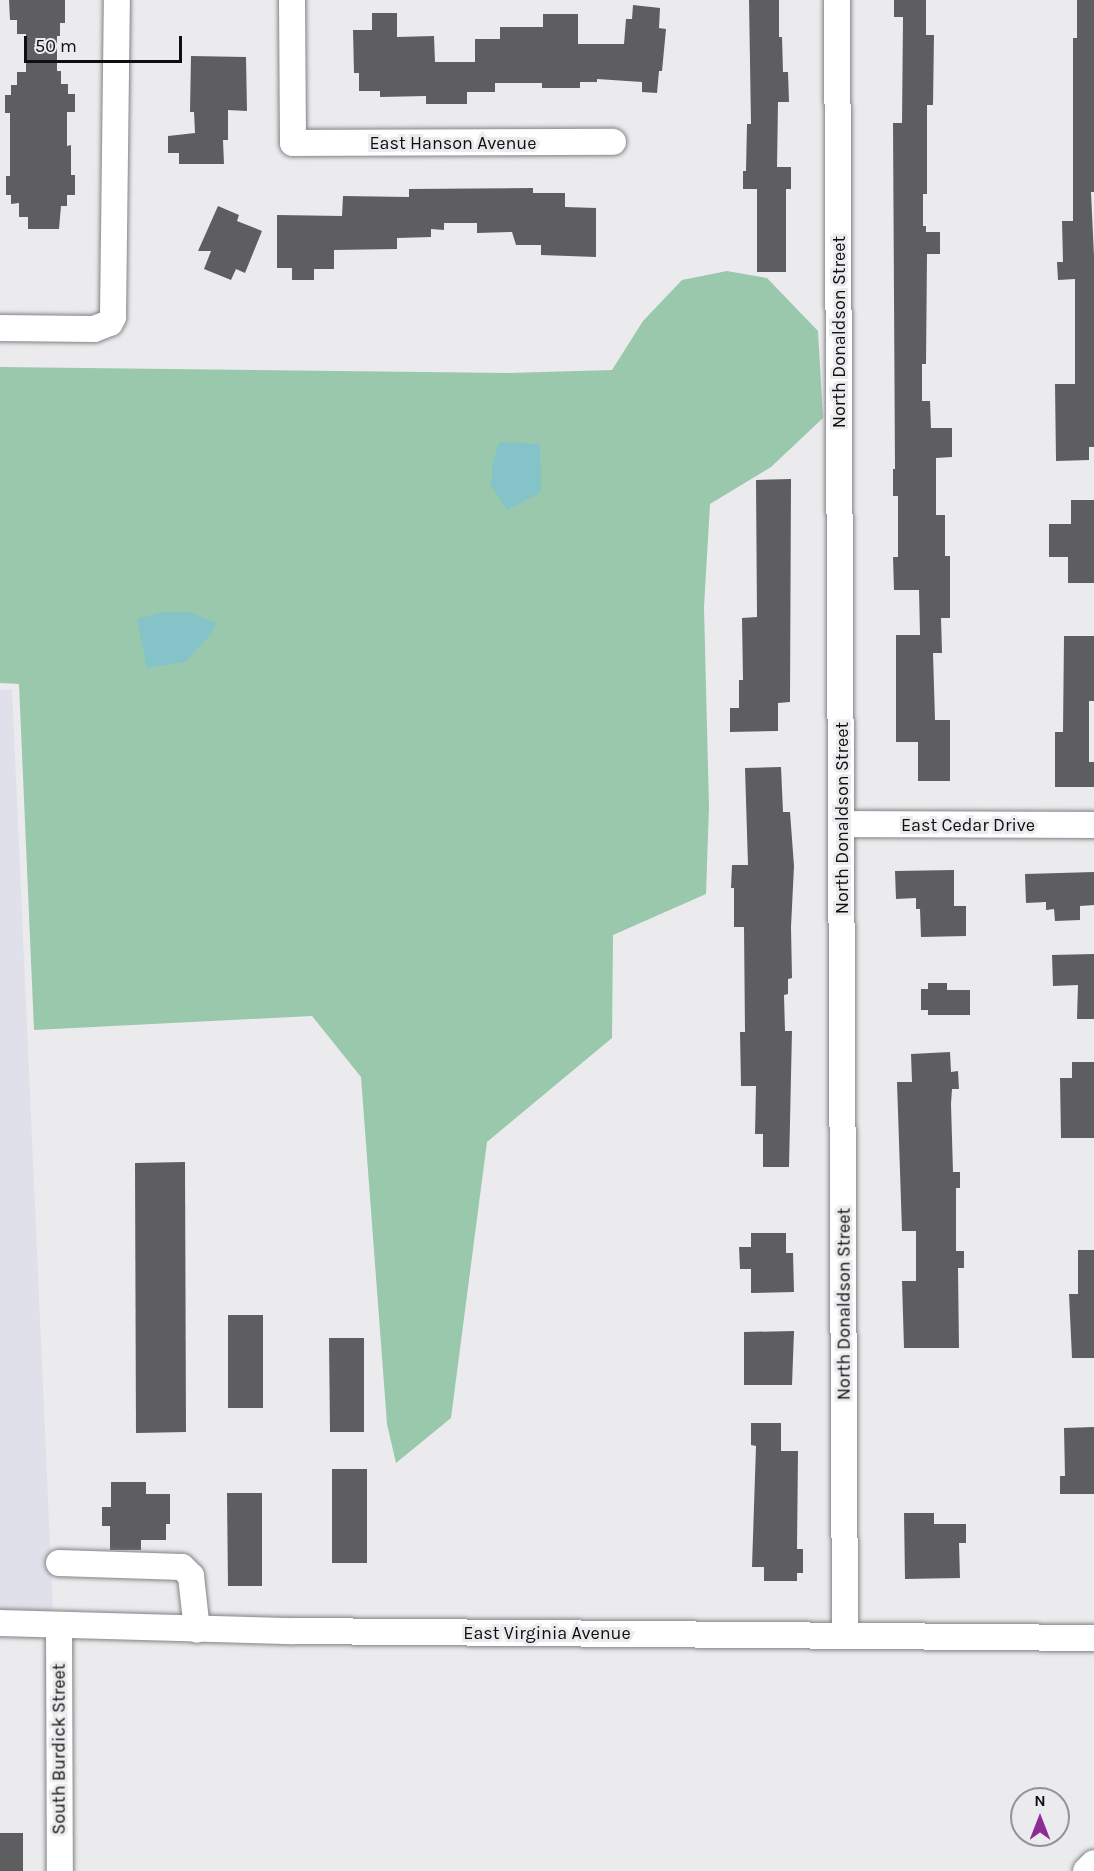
<!DOCTYPE html>
<html>
<head>
<meta charset="utf-8">
<style>
  body { margin:0 }
  #map { position:relative; width:1094px; height:1871px; overflow:hidden; background:#ebebee; font-family:Karla,sans-serif }
  div>[style] { position:absolute }
  [style*='--x'] { left:calc(var(--x)*1px); top:calc(var(--y)*1px); width:calc(var(--w)*1px); rotate:calc(var(--a)*1deg) }
  .built>* { inset:0; background:#e0e0eb }
  .green>* { inset:0; background:#99c8ad }
  .water>* { inset:0; background:#84c3c8 }
  .building>* { inset:0; background:#5e5e61 }
  .roads { filter:drop-shadow(0 0 2px #838386) drop-shadow(0 0 2px #838386) }
  .minor>* { height:26px; margin:-13px; padding:0 13px; transform-origin:13px; border-radius:13px; background:#fff }
  span { translate:-50% -50%; white-space:nowrap; text-align:center; line-height:1.15; -webkit-text-stroke:6px #ebebee; paint-order:stroke }
  .street-label { font-size:18px; color:#0f0f10 }
  .north { position:absolute; left:1010px; top:1787px; width:60px; height:60px; box-sizing:border-box; background:#ebebee; border:2px solid #939395; border-radius:50%; rotate:0deg; font-size:16px; font-weight:700; line-height:24px; text-align:center; color:#0f0f10 }
  .north::after { content:''; display:block; margin:auto; width:21px; height:27px; background:#8d2c94; clip-path:polygon(50% 0,100% 100%,50% 72%,0 100%) }
  .scale { position:absolute; left:24px; top:36px; width:158px; height:27px; box-sizing:border-box; border:3px solid #0f0f10; border-top:0; padding-left:8px; font-size:18px; line-height:21px; white-space:nowrap; color:#0f0f10; -webkit-text-stroke:4px #ebebee; paint-order:stroke }
</style>
</head>
<body>
<div id="map">
  <div class="built">
    <div style="clip-path:polygon(12px 689px,53px 1611px,0 1610px,0 690px)"></div>
  </div>
  <div class="green">
    <div style="clip-path:polygon(727px 271px,767px 278px,818px 331px,823px 418px,771px 467px,710px 504px,704px 607px,709px 806px,706px 894px,613px 935px,612px 1038px,487px 1142px,451px 1418px,396px 1463px,387px 1424px,361px 1077px,312px 1016px,34px 1030px,19px 684px,0 683px,0 367px,509px 373px,612px 370px,643px 321px,682px 280px)"></div>
  </div>
  <div class="water">
    <div style="clip-path:polygon(499px 442px,540px 444px,541px 492px,507px 510px,491px 485px,493px 462px)"></div>
    <div style="clip-path:polygon(164px 612px,189px 612px,216px 623px,212px 633px,185px 662px,147px 668px,137px 619px)"></div>
  </div>
  <div class="building">
    <div style="clip-path:polygon(9px 0,65px 0,65px 23px,60px 23px,60px 36px,57px 36px,57px 71px,61px 71px,61px 84px,68px 84px,68px 94px,75px 94px,75px 112px,67px 112px,67px 146px,71px 145px,71px 175px,75px 175px,75px 195px,67px 195px,67px 206px,61px 206px,59px 229px,28px 229px,28px 217px,19px 217px,19px 203px,11px 204px,11px 195px,6px 195px,6px 176px,10px 176px,10px 113px,5px 113px,5px 95px,11px 95px,11px 85px,17px 85px,17px 72px,26px 72px,26px 34px,17px 34px,17px 20px,10px 20px)"></div>
    <div style="clip-path:polygon(749px 0,779px 0,779px 37px,782px 37px,783px 72px,788px 72px,789px 102px,778px 102px,777px 167px,791px 167px,791px 189px,786px 189px,786px 272px,757px 272px,757px 189px,743px 189px,743px 171px,746px 171px,747px 124px,751px 124px)"></div>
    <div style="clip-path:polygon(894px 0,926px 0,926px 35px,934px 35px,933px 105px,927px 105px,927px 194px,923px 194px,923px 226px,926px 226px,926px 232px,940px 232px,940px 254px,927px 254px,926px 364px,922px 364px,922px 401px,930px 401px,931px 428px,952px 428px,952px 457px,936px 458px,936px 515px,945px 515px,945px 556px,950px 556px,950px 618px,941px 618px,942px 653px,933px 653px,935px 720px,950px 720px,950px 781px,918px 781px,918px 742px,896px 742px,896px 635px,920px 635px,919px 590px,894px 590px,893px 557px,898px 557px,898px 496px,893px 496px,893px 469px,895px 469px,893px 123px,902px 123px,903px 17px,894px 17px)"></div>
    <div style="clip-path:polygon(1077px 0,1094px 0,1094px 192px,1091px 192px,1094px 256px,1094px 447px,1089px 447px,1089px 460px,1056px 461px,1055px 384px,1075px 384px,1075px 279px,1058px 280px,1057px 262px,1063px 262px,1062px 221px,1073px 221px,1073px 38px,1077px 38px)"></div>
    <div style="clip-path:polygon(633px 5px,660px 8px,659px 28px,666px 29px,662px 71px,659px 71px,657px 93px,642px 92px,642px 82px,597px 79px,597px 82px,580px 82px,580px 88px,542px 88px,542px 83px,495px 83px,495px 92px,467px 92px,467px 104px,426px 104px,426px 96px,380px 97px,380px 91px,359px 91px,359px 73px,354px 73px,353px 30px,372px 30px,372px 13px,397px 13px,397px 37px,434px 36px,435px 62px,475px 62px,475px 39px,500px 39px,500px 27px,543px 27px,543px 14px,578px 14px,578px 44px,624px 44px,626px 19px,632px 19px)"></div>
    <div style="clip-path:polygon(191px 56px,246px 57px,247px 111px,228px 110px,228px 140px,223px 140px,224px 164px,179px 164px,179px 153px,168px 153px,168px 136px,195px 133px,194px 112px,190px 112px)"></div>
    <div style="clip-path:polygon(533px 188px,533px 193px,565px 193px,565px 207px,596px 208px,596px 257px,541px 255px,541px 245px,516px 245px,512px 232px,477px 233px,477px 223px,444px 223px,444px 230px,431px 229px,431px 237px,397px 238px,397px 249px,334px 250px,334px 269px,314px 269px,314px 280px,292px 280px,292px 268px,277px 268px,277px 215px,342px 216px,343px 196px,409px 197px,409px 189px)"></div>
    <div style="clip-path:polygon(218px 206px,239px 215px,237px 221px,262px 231px,245px 273px,236px 269px,231px 280px,204px 269px,211px 251px,198px 251px)"></div>
    <div style="clip-path:polygon(791px 479px,790px 702px,778px 703px,778px 731px,730px 732px,730px 708px,739px 708px,739px 680px,743px 680px,742px 618px,757px 617px,756px 480px)"></div>
    <div style="clip-path:polygon(1071px 500px,1094px 500px,1094px 583px,1068px 583px,1068px 557px,1049px 557px,1049px 524px,1071px 524px)"></div>
    <div style="clip-path:polygon(1064px 636px,1094px 636px,1094px 701px,1089px 701px,1089px 762px,1094px 762px,1094px 787px,1055px 787px,1055px 732px,1063px 732px)"></div>
    <div style="clip-path:polygon(781px 767px,783px 812px,790px 812px,794px 866px,791px 927px,792px 978px,788px 979px,788px 994px,784px 995px,785px 1031px,792px 1031px,789px 1167px,763px 1167px,763px 1134px,755px 1134px,756px 1086px,741px 1086px,740px 1032px,745px 1032px,744px 927px,734px 927px,734px 888px,731px 888px,732px 865px,748px 865px,745px 768px)"></div>
    <div style="clip-path:polygon(954px 870px,954px 906px,966px 906px,966px 936px,921px 937px,920px 909px,916px 909px,916px 898px,896px 899px,895px 871px)"></div>
    <div style="clip-path:polygon(1094px 872px,1094px 905px,1080px 906px,1080px 920px,1055px 921px,1054px 909px,1046px 910px,1046px 902px,1026px 903px,1025px 874px)"></div>
    <div style="clip-path:polygon(1094px 954px,1094px 1019px,1077px 1019px,1078px 985px,1053px 986px,1052px 955px)"></div>
    <div style="clip-path:polygon(928px 983px,947px 983px,947px 990px,970px 990px,970px 1015px,928px 1015px,928px 1010px,921px 1010px,921px 989px,928px 989px)"></div>
    <div style="clip-path:polygon(950px 1052px,951px 1072px,958px 1071px,959px 1089px,952px 1089px,951px 1104px,953px 1172px,960px 1172px,960px 1188px,956px 1188px,956px 1251px,964px 1251px,964px 1268px,958px 1268px,959px 1348px,904px 1348px,902px 1281px,916px 1281px,916px 1231px,902px 1231px,897px 1082px,912px 1082px,911px 1054px)"></div>
    <div style="clip-path:polygon(1072px 1062px,1094px 1062px,1094px 1138px,1061px 1138px,1060px 1078px,1072px 1078px)"></div>
    <div style="clip-path:polygon(185px 1162px,186px 1432px,136px 1433px,135px 1163px)"></div>
    <div style="clip-path:polygon(751px 1233px,786px 1233px,786px 1253px,793px 1253px,794px 1292px,751px 1293px,751px 1269px,740px 1269px,739px 1247px,751px 1247px)"></div>
    <div style="clip-path:polygon(1078px 1250px,1094px 1250px,1094px 1358px,1072px 1358px,1069px 1294px,1078px 1294px)"></div>
    <div style="clip-path:polygon(228px 1315px,263px 1315px,263px 1408px,228px 1408px)"></div>
    <div style="clip-path:polygon(794px 1331px,792px 1385px,744px 1385px,744px 1332px)"></div>
    <div style="clip-path:polygon(329px 1338px,364px 1338px,364px 1432px,330px 1432px)"></div>
    <div style="clip-path:polygon(751px 1423px,781px 1423px,781px 1451px,798px 1451px,797px 1549px,803px 1549px,803px 1573px,797px 1573px,797px 1581px,764px 1581px,764px 1567px,752px 1567px,756px 1446px,751px 1445px)"></div>
    <div style="clip-path:polygon(1094px 1427px,1094px 1494px,1060px 1494px,1060px 1476px,1065px 1476px,1064px 1428px)"></div>
    <div style="clip-path:polygon(332px 1469px,367px 1469px,367px 1563px,332px 1563px)"></div>
    <div style="clip-path:polygon(111px 1482px,146px 1482px,146px 1494px,170px 1494px,170px 1524px,166px 1524px,166px 1540px,141px 1540px,141px 1550px,110px 1550px,110px 1526px,102px 1526px,102px 1507px,111px 1507px)"></div>
    <div style="clip-path:polygon(227px 1493px,262px 1493px,262px 1586px,228px 1586px)"></div>
    <div style="clip-path:polygon(904px 1513px,934px 1513px,934px 1524px,966px 1524px,966px 1543px,959px 1543px,960px 1578px,905px 1579px)"></div>
    <div style="clip-path:polygon(0 1833px,23px 1833px,23px 1871px,0 1871px)"></div>
  </div>
  <div class="roads">
    <div class="minor">
      <div style="--x:292;--y:0;--w:143;--a:89.6"></div>
      <div style="--x:293;--y:143;--w:320;--a:-0.2"></div>
      <div style="--x:837;--y:0;--w:1635;--a:89.72"></div>
      <div style="--x:0;--y:328;--w:94;--a:0.6"></div>
      <div style="--x:94;--y:329;--w:17;--a:-21"></div>
      <div style="--x:110;--y:323;--w:7;--a:-63"></div>
      <div style="--x:113;--y:317;--w:317;--a:-89.3"></div>
      <div style="--x:842;--y:824;--w:252;--a:0.2"></div>
      <div style="--x:59;--y:1563;--w:123;--a:1.9"></div>
      <div style="--x:182;--y:1567;--w:13;--a:45"></div>
      <div style="--x:191;--y:1576;--w:54;--a:83.7"></div>
      <div style="--x:0;--y:1623;--w:294;--a:1.6"></div>
      <div style="--x:294;--y:1631;--w:800;--a:0.5"></div>
      <div style="--x:59;--y:1627;--w:244;--a:89.8"></div>
      <div style="--x:1086;--y:1871;--w:11;--a:-45"></div>
    </div>
  </div>
  <div class="street-label">
    <span style="left:453px;top:143px">East Hanson Avenue</span>
    <span style="left:839px;top:332px;rotate:-90deg">North Donaldson Street</span>
    <span style="left:842px;top:818px;rotate:-90deg">North Donaldson Street</span>
    <span style="left:968px;top:825px">East Cedar Drive</span>
    <span style="left:844px;top:1304px;rotate:-90deg">North Donaldson Street</span>
    <span style="left:547px;top:1633px">East Virginia Avenue</span>
    <span style="left:59px;top:1749px;rotate:-90deg">South Burdick Street</span>
  </div>
  <div class="north">N</div>
  <div class="scale">50 m</div>
</div>
</body>
</html>
